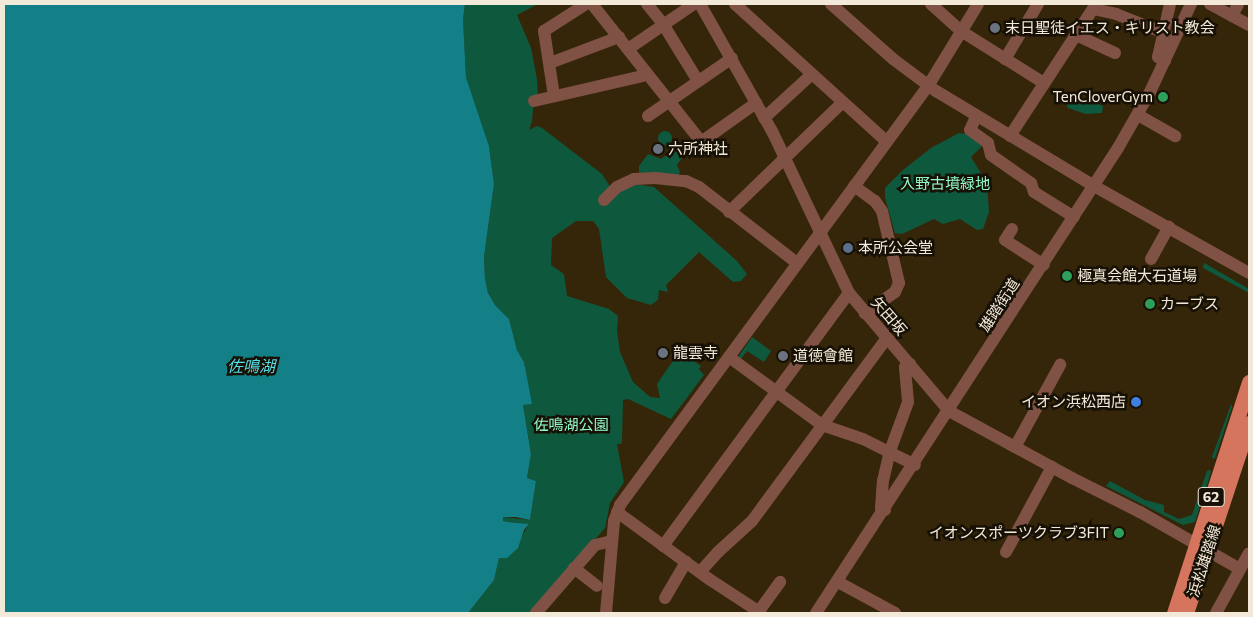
<!DOCTYPE html>
<html>
<head>
<meta charset="utf-8">
<style>
  body { margin:0 }
  #map { position:relative; width:1253px; height:617px; overflow:hidden; background:#352609; font-family:Commissioner,"Noto Sans JP",sans-serif }
  div>[style] { position:absolute }
  [style*='--x'] { left:calc(var(--x)*1px); top:calc(var(--y)*1px); width:calc(var(--w)*1px); rotate:calc(var(--a)*1deg) }
  .green>* { inset:0; background:#0e593e }
  .round { border-radius:50% }
  .water>* { inset:0; background:#137f86 }
  .minor>* { height:12px; margin:-6px; padding:0 6px; transform-origin:6px; border-radius:6px; background:#805145 }
  .major>* { height:15px; margin:-7.5px; padding:0 7.5px; transform-origin:7.5px; border-radius:7.5px; background:#d6755e }
  .dots>* { width:14px; height:14px; translate:-50% -50%; box-sizing:border-box; border:2px solid #171005; border-radius:50% }
  span { translate:-50% -50%; white-space:nowrap; text-align:center; line-height:1.15; -webkit-text-stroke:5px #171005; paint-order:stroke }
  .shield-label span { padding:1px 4px; background:#171005; border:1px solid; border-radius:4px; -webkit-text-stroke-width:0 }
  .shield-label { font-size:14px; color:#f3e9d9; font-weight:700 }
  .poi-label { font-size:15px; color:#f3e9d9 }
  .left { translate:0 -50%; text-align:left }
  .right { translate:-100% -50%; text-align:right }
  .park-label { font-size:15px; color:#91faca }
  .street-label { font-size:15px; color:#f3e9d9 }
  .water-label { font-size:16px; color:#54dfe9; font-style:italic }
  .frame { position:absolute; inset:0; border:5px solid #f3e9d9; pointer-events:none }
</style>
</head>
<body>
<div id="map">
  <div class="green">
    <div style="clip-path:polygon(465px 4px,538px 4px,517px 15px,531px 48px,537px 79px,538px 98px,534px 98px,532px 121px,529px 130px,537px 126px,542px 128px,602px 174px,611px 188px,635px 184px,654px 187px,737px 261px,747px 274px,741px 281px,733px 282px,699px 252px,666px 285px,668px 292px,659px 290px,658px 300px,651px 305px,627px 298px,606px 277px,599px 229px,593px 221px,576px 221px,552px 238px,551px 265px,564px 274px,567px 296px,609px 309px,618px 316px,617px 331px,620px 352px,633px 382px,650px 397px,660px 398px,657px 384px,679px 352px,701px 366px,699px 369px,704px 375px,671px 419px,628px 399px,623px 400px,622px 441px,621px 444px,617px 444px,624px 482px,610px 503px,605px 528px,532px 613px,468px 613px,494px 580px,499px 558px,521px 538px,529px 524px,502px 521px,503px 517px,530px 520px,536px 481px,527px 478px,531px 454px,523px 405px,531px 404px,524px 362px,517px 350px,509px 319px,495px 305px,488px 293px,485px 279px,484px 257px,494px 184px,489px 146px,466px 77px,463px 19px)"></div>
    <div style="clip-path:polygon(1071px 94px,1103px 106px,1102px 113px,1086px 114px,1068px 108px,1066px 103px)"></div>
    <div class="round" style="left:658px;top:131px;width:14px;height:14px"></div>
    <div style="clip-path:polygon(959px 133px,967px 134px,982px 146px,971px 157px,987px 183px,989px 212px,983px 229px,977px 230px,960px 219px,943px 224px,934px 219px,902px 234px,895px 233px,885px 198px,885px 188px,903px 170px,931px 148px)"></div>
    <div style="clip-path:polygon(671px 151px,680px 153px,683px 156px,677px 165px,680px 172px,678px 175px,639px 173px,639px 166px,648px 154px,661px 159px)"></div>
    <div style="clip-path:polygon(1204px 263px,1249px 289px,1249px 293px,1203px 268px)"></div>
    <div style="clip-path:polygon(752px 337px,771px 351px,764px 362px,747px 351px,741px 359px,738px 357px)"></div>
    <div style="clip-path:polygon(1231px 404px,1232px 407px,1215px 458px,1213px 459px,1212px 457px)"></div>
    <div style="clip-path:polygon(1210px 470px,1211px 472px,1195px 522px,1183px 525px,1106px 486px,1110px 481px,1145px 500px,1164px 505px,1164px 512px,1179px 519px,1192px 515px,1207px 471px)"></div>
  </div>
  <div class="water">
    <div style="clip-path:polygon(4px 4px,465px 4px,463px 19px,466px 77px,489px 146px,494px 184px,484px 257px,485px 279px,488px 293px,495px 305px,509px 319px,517px 350px,524px 362px,532px 404px,523px 405px,531px 454px,527px 478px,536px 481px,530px 520px,516px 517px,503px 517px,503px 521px,508px 522px,529px 524px,524px 530px,518px 548px,507px 558px,499px 558px,494px 580px,468px 613px,4px 613px)"></div>
  </div>
  <div class="minor">
    <div style="--x:592;--y:4;--w:172;--a:51.6"></div>
    <div style="--x:699;--y:139;--w:5;--a:11"></div>
    <div style="--x:704;--y:140;--w:64;--a:-35.4"></div>
    <div style="--x:647;--y:4;--w:26;--a:51"></div>
    <div style="--x:663;--y:24;--w:67;--a:58.4"></div>
    <div style="--x:700;--y:4;--w:148;--a:60.5"></div>
    <div style="--x:773;--y:133;--w:177;--a:64.6"></div>
    <div style="--x:849;--y:293;--w:155;--a:49.7"></div>
    <div style="--x:949;--y:411;--w:140;--a:28.6"></div>
    <div style="--x:1072;--y:478;--w:76;--a:26.6"></div>
    <div style="--x:1140;--y:512;--w:115;--a:29.7"></div>
    <div style="--x:735;--y:4;--w:205;--a:42.2"></div>
    <div style="--x:831;--y:4;--w:83;--a:41.6"></div>
    <div style="--x:893;--y:59;--w:54;--a:36.7"></div>
    <div style="--x:936;--y:91;--w:184;--a:31"></div>
    <div style="--x:1094;--y:186;--w:178;--a:29.3"></div>
    <div style="--x:931;--y:4;--w:40;--a:42"></div>
    <div style="--x:961;--y:31;--w:98;--a:32.1"></div>
    <div style="--x:1210;--y:4;--w:44;--a:28.3"></div>
    <div style="--x:1093;--y:9;--w:24;--a:12"></div>
    <div style="--x:1116;--y:14;--w:52;--a:21.6"></div>
    <div style="--x:1232;--y:16;--w:13;--a:-63"></div>
    <div style="--x:1076;--y:35;--w:43;--a:24.8"></div>
    <div style="--x:628;--y:49;--w:80;--a:-34.3"></div>
    <div style="--x:1005;--y:59;--w:64;--a:-59"></div>
    <div style="--x:1165;--y:61;--w:8;--a:-150"></div>
    <div style="--x:1158;--y:57;--w:54;--a:-77.2"></div>
    <div style="--x:550;--y:63;--w:74;--a:-20.6"></div>
    <div style="--x:554;--y:96;--w:66;--a:-98.7"></div>
    <div style="--x:544;--y:31;--w:50;--a:-32.7"></div>
    <div style="--x:534;--y:101;--w:111;--a:-13"></div>
    <div style="--x:642;--y:76;--w:5;--a:-37"></div>
    <div style="--x:1138;--y:115;--w:43;--a:29.6"></div>
    <div style="--x:648;--y:116;--w:102;--a:-34.6"></div>
    <div style="--x:976;--y:117;--w:14;--a:115"></div>
    <div style="--x:970;--y:130;--w:22;--a:36"></div>
    <div style="--x:988;--y:143;--w:12;--a:76"></div>
    <div style="--x:991;--y:155;--w:49;--a:35"></div>
    <div style="--x:1031;--y:183;--w:9;--a:72"></div>
    <div style="--x:1034;--y:192;--w:47;--a:32"></div>
    <div style="--x:764;--y:118;--w:65;--a:-42.5"></div>
    <div style="--x:1010;--y:136;--w:158;--a:-56.9"></div>
    <div style="--x:854;--y:186;--w:26;--a:36"></div>
    <div style="--x:875;--y:201;--w:12;--a:55"></div>
    <div style="--x:882;--y:211;--w:74;--a:76.7"></div>
    <div style="--x:899;--y:283;--w:10;--a:114"></div>
    <div style="--x:895;--y:292;--w:37;--a:145"></div>
    <div style="--x:604;--y:200;--w:18;--a:-45"></div>
    <div style="--x:617;--y:187;--w:19;--a:-25"></div>
    <div style="--x:634;--y:179;--w:21;--a:-3"></div>
    <div style="--x:655;--y:178;--w:31;--a:6"></div>
    <div style="--x:686;--y:181;--w:14;--a:25"></div>
    <div style="--x:699;--y:187;--w:124;--a:37.8"></div>
    <div style="--x:729;--y:212;--w:158;--a:-44"></div>
    <div style="--x:1012;--y:229;--w:13;--a:122"></div>
    <div style="--x:1005;--y:240;--w:46;--a:32.7"></div>
    <div style="--x:1151;--y:259;--w:37;--a:-61"></div>
    <div style="--x:729;--y:357;--w:115;--a:36.2"></div>
    <div style="--x:822;--y:425;--w:43;--a:18.9"></div>
    <div style="--x:863;--y:439;--w:58;--a:26.6"></div>
    <div style="--x:1015;--y:447;--w:94;--a:-61.2"></div>
    <div style="--x:885;--y:510;--w:4;--a:-153"></div>
    <div style="--x:881;--y:508;--w:27;--a:-86"></div>
    <div style="--x:883;--y:481;--w:31;--a:-77"></div>
    <div style="--x:890;--y:451;--w:52;--a:-69.8"></div>
    <div style="--x:908;--y:402;--w:35;--a:-95"></div>
    <div style="--x:905;--y:367;--w:6;--a:-31"></div>
    <div style="--x:617;--y:512;--w:114;--a:36.1"></div>
    <div style="--x:709;--y:579;--w:62;--a:33.2"></div>
    <div style="--x:663;--y:546;--w:314;--a:-53.7"></div>
    <div style="--x:1006;--y:552;--w:97;--a:-61.6"></div>
    <div style="--x:574;--y:568;--w:29;--a:38"></div>
    <div style="--x:700;--y:572;--w:27;--a:-48"></div>
    <div style="--x:718;--y:552;--w:46;--a:-42.4"></div>
    <div style="--x:752;--y:521;--w:227;--a:-53.6"></div>
    <div style="--x:838;--y:582;--w:65;--a:28.5"></div>
    <div style="--x:665;--y:598;--w:42;--a:-59.7"></div>
    <div style="--x:759;--y:611;--w:36;--a:-54"></div>
    <div style="--x:536;--y:613;--w:90;--a:-49.1"></div>
    <div style="--x:595;--y:545;--w:17;--a:-13"></div>
    <div style="--x:606;--y:613;--w:92;--a:-85"></div>
    <div style="--x:614;--y:521;--w:17;--a:-69"></div>
    <div style="--x:620;--y:505;--w:520;--a:-53.68"></div>
    <div style="--x:928;--y:86;--w:96;--a:-58.6"></div>
    <div style="--x:816;--y:613;--w:554;--a:-57"></div>
    <div style="--x:1118;--y:148;--w:64;--a:-60.3"></div>
    <div style="--x:1150;--y:92;--w:97;--a:-65"></div>
    <div style="--x:1216;--y:613;--w:68;--a:-61.2"></div>
  </div>
  <div class="major">
    <div style="--x:1174;--y:613;--w:243;--a:-72"></div>
    <div style="--x:1186;--y:613;--w:200;--a:-71.7"></div>
  </div>
  <div class="dots">
    <div style="left:995px;top:28px;background:#6b7280"></div>
    <div style="left:1163px;top:97px;background:#2e9e5b"></div>
    <div style="left:658px;top:149px;background:#6b7280"></div>
    <div style="left:848px;top:248px;background:#5c6f8a"></div>
    <div style="left:1067px;top:276px;background:#2e9e5b"></div>
    <div style="left:1150px;top:304px;background:#2e9e5b"></div>
    <div style="left:663px;top:353px;background:#6b7280"></div>
    <div style="left:783px;top:356px;background:#6b7280"></div>
    <div style="left:1136px;top:402px;background:#3f7fe0"></div>
    <div style="left:1119px;top:533px;background:#2e9e5b"></div>
  </div>
  <div class="shield-label">
    <span style="left:1211px;top:497px">62</span>
  </div>
  <div class="poi-label">
    <span class="left" style="left:1005px;top:28px">末日聖徒イエス・キリスト教会</span>
    <span class="right" style="left:1153px;top:97px">TenCloverGym</span>
    <span class="left" style="left:668px;top:149px">六所神社</span>
    <span class="left" style="left:858px;top:248px">本所公会堂</span>
    <span class="left" style="left:1077px;top:276px">極真会館大石道場</span>
    <span class="left" style="left:1160px;top:304px">カーブス</span>
    <span class="left" style="left:673px;top:353px">龍雲寺</span>
    <span class="left" style="left:793px;top:356px">道徳會館</span>
    <span class="right" style="left:1126px;top:402px">イオン浜松西店</span>
    <span class="right" style="left:1109px;top:533px">イオンスポーツクラブ3FIT</span>
  </div>
  <div class="park-label">
    <span style="left:945px;top:184px">入野古墳緑地</span>
    <span style="left:571px;top:425px">佐鳴湖公園</span>
  </div>
  <div class="street-label">
    <span style="left:999px;top:305px;rotate:-57deg">雄踏街道</span>
    <span style="left:889px;top:316px;rotate:49deg">矢田坂</span>
    <span style="left:1204px;top:561px;rotate:-72deg">浜松雄踏線</span>
  </div>
  <div class="water-label">
    <span style="left:251px;top:366px">佐鳴湖</span>
  </div>
  <div class="frame"></div>
</div>
</body>
</html>
